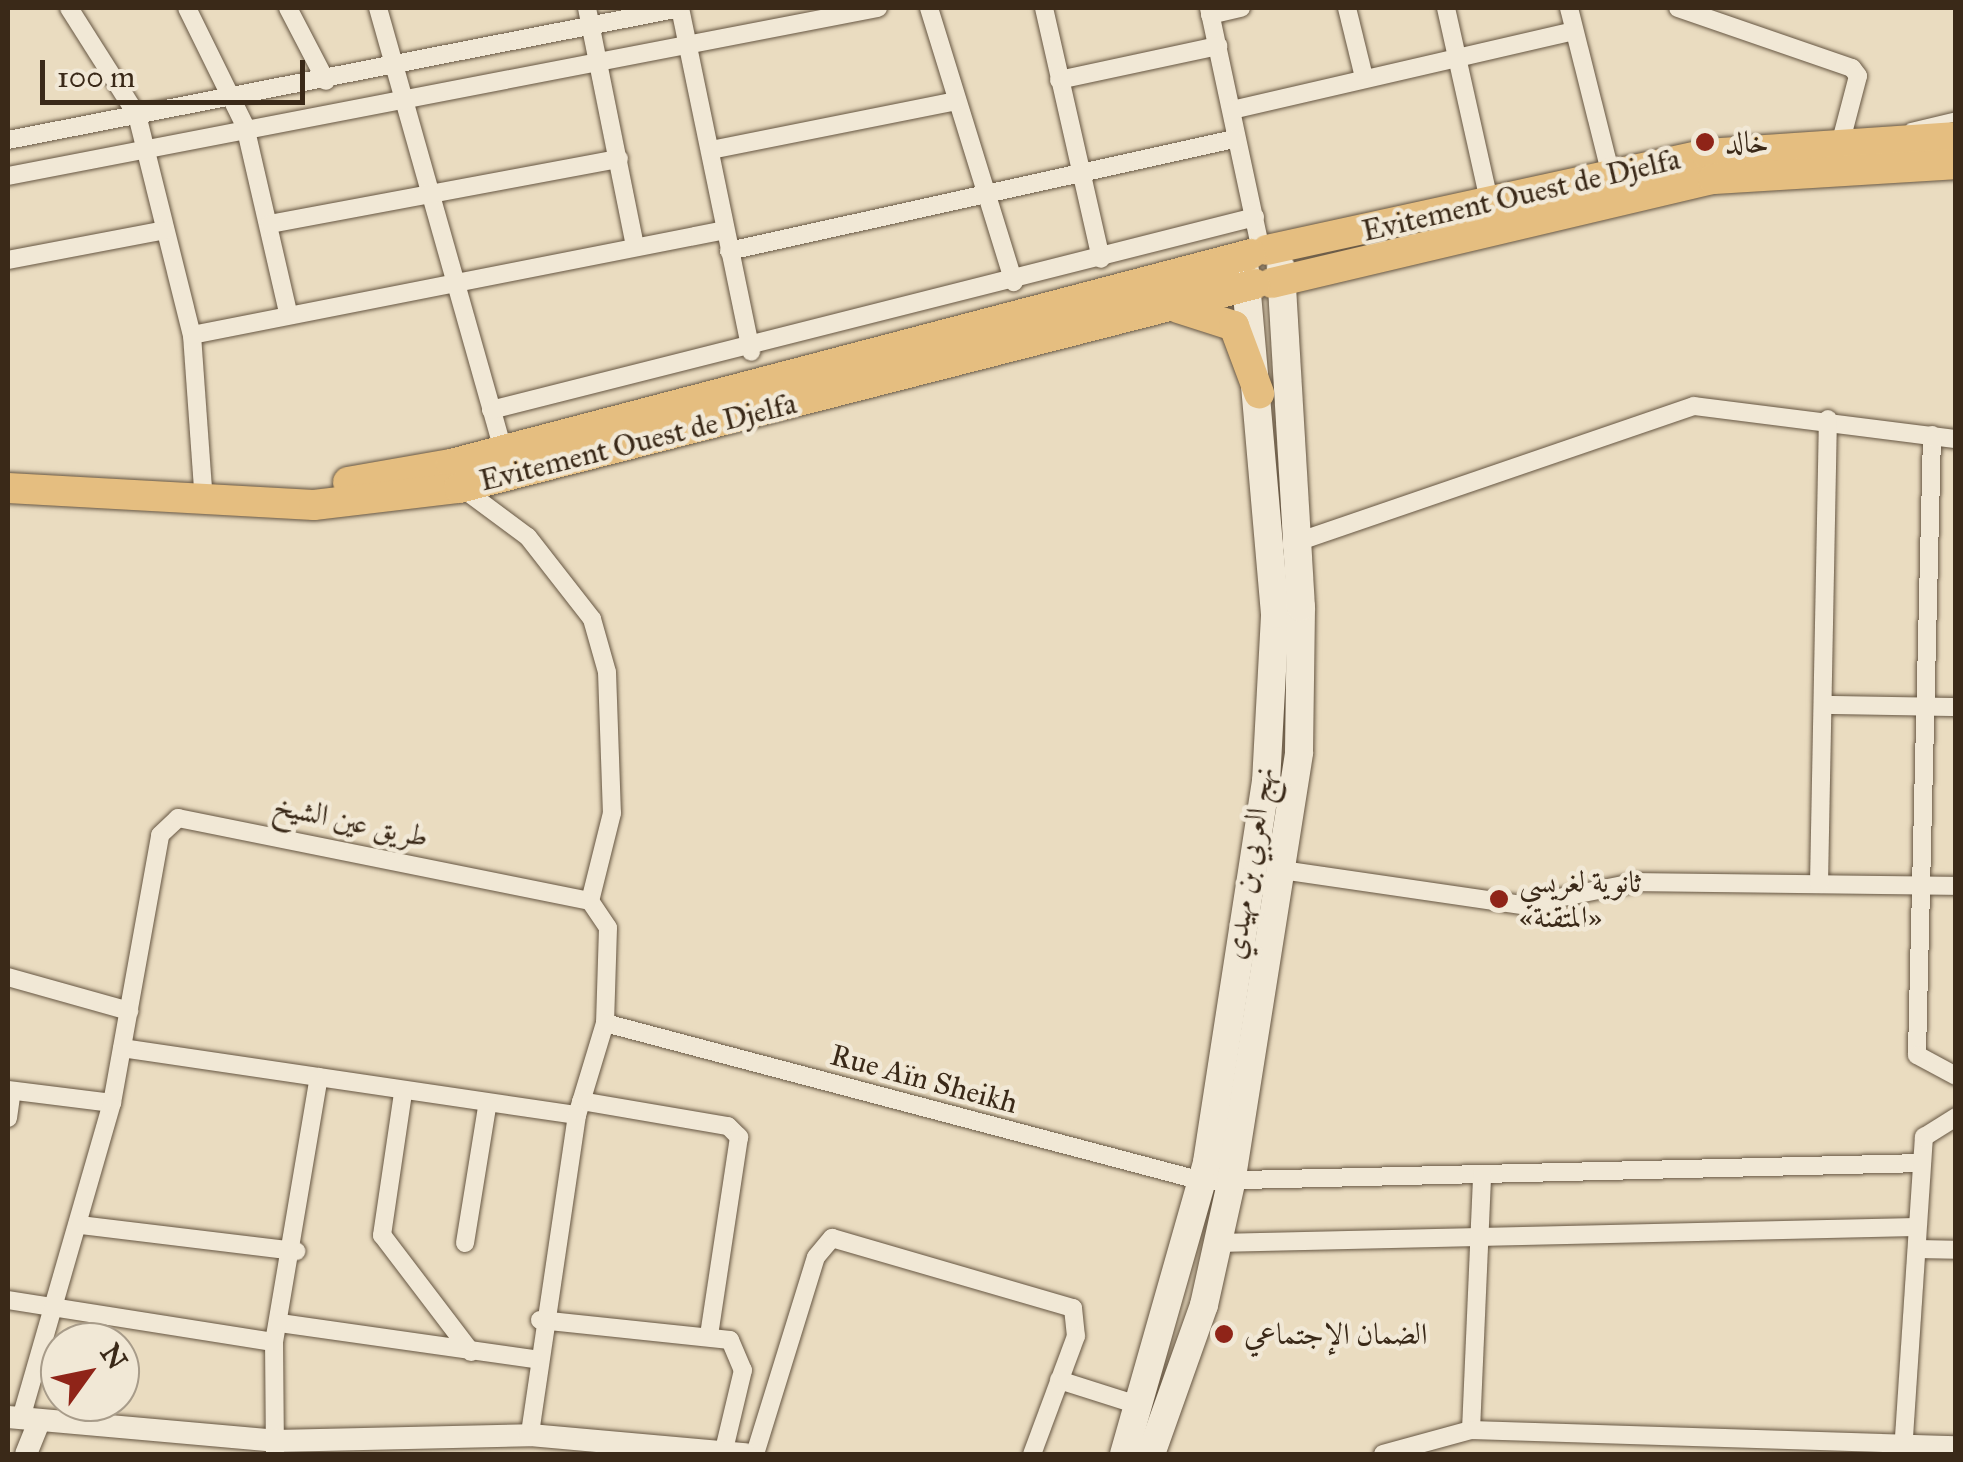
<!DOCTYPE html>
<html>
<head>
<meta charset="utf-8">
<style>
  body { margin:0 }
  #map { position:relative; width:1963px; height:1462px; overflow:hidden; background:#eadcc0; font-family:"IM FELL Great Primer",Amiri,serif }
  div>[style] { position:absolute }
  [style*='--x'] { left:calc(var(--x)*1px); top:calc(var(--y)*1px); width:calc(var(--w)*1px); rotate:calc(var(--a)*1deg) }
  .roads { filter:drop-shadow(0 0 2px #665642) drop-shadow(0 0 2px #665642) }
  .service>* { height:9px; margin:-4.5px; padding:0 4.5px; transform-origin:4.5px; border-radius:4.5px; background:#f1e8d6 }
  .minor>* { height:18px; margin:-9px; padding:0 9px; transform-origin:9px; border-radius:9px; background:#f1e8d6 }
  .tertiary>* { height:22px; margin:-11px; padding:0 11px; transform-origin:11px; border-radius:11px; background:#f1e8d6 }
  .secondary>* { height:28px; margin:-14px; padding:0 14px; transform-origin:14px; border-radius:14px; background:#f1e8d6 }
  .trunk>* { height:30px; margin:-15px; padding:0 15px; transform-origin:15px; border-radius:15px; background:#e5be80 }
  .dots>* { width:28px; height:28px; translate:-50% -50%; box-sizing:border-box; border:5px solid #f1e8d6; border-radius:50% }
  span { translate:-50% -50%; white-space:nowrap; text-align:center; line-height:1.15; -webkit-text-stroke:9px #f1e8d6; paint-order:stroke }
  .poi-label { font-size:30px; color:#3a2918 }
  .left { translate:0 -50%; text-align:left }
  .street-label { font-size:30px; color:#3a2918 }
  .frame { position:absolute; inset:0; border:10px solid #3a2918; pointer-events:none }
  .north { position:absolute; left:40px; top:1322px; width:100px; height:100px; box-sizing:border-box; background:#f1e8d6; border:2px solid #a89c8a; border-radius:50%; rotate:57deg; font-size:28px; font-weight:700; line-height:40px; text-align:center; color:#3a2918 }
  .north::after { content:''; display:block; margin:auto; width:35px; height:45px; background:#8f2418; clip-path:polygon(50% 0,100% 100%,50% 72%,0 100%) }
  .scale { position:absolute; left:40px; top:60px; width:265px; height:45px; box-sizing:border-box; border:5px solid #3a2918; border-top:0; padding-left:12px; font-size:30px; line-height:35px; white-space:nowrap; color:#3a2918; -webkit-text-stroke:8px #f1e8d6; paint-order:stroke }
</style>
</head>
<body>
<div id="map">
  <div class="roads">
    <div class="service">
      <div style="--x:1910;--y:127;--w:47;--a:-13.4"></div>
    </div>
    <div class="minor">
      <div style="--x:69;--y:8;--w:127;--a:57.6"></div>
      <div style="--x:137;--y:115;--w:227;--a:76"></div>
      <div style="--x:192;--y:335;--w:169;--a:85.9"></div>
      <div style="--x:187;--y:8;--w:131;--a:63.8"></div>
      <div style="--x:245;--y:126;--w:191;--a:77"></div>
      <div style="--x:288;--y:8;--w:82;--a:62.5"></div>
      <div style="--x:378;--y:8;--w:460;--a:74.2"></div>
      <div style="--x:587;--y:8;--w:243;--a:78.6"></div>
      <div style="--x:680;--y:8;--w:351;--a:78.3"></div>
      <div style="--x:929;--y:8;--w:287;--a:72.8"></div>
      <div style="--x:1044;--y:8;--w:257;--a:77.2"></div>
      <div style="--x:1209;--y:8;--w:248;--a:77.9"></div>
      <div style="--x:1347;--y:8;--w:71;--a:76.2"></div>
      <div style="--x:1446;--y:8;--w:198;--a:77.4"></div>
      <div style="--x:1569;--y:8;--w:172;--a:75.9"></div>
      <div style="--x:1678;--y:8;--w:184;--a:19"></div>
      <div style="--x:1852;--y:68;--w:10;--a:53"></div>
      <div style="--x:1858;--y:76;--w:67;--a:104.7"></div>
      <div style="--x:1210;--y:15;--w:32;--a:-13"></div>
      <div style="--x:1059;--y:80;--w:163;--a:-12.1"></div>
      <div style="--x:1232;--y:110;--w:350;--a:-13"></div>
      <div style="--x:8;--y:140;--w:685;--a:-11.11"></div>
      <div style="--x:711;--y:150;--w:251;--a:-11.3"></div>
      <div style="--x:8;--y:176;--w:886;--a:-10.93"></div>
      <div style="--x:270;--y:224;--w:355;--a:-10.6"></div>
      <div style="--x:729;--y:251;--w:517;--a:-12.5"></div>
      <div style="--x:8;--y:260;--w:160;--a:-10.8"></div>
      <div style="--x:192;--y:335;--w:543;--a:-11.14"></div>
      <div style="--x:491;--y:410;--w:788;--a:-14.18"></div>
      <div style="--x:1932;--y:435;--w:620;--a:91.39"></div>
      <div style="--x:1917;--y:1055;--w:44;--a:28.3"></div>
      <div style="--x:458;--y:485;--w:87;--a:36.6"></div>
      <div style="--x:528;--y:537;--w:104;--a:52"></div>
      <div style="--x:592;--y:619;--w:55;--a:74.2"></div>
      <div style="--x:607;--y:672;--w:141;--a:88"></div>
      <div style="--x:612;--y:813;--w:91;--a:104"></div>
      <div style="--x:1291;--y:544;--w:426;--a:-18.9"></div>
      <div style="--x:1694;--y:406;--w:264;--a:7.2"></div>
      <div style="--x:1828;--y:705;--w:128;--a:0.9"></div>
      <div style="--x:1275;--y:869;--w:251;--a:8.3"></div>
      <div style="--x:1523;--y:905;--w:117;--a:-11.3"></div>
      <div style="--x:1638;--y:882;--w:318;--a:0.7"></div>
      <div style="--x:1819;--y:884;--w:465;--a:-88.9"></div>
      <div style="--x:8;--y:977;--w:126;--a:15.7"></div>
      <div style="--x:605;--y:1023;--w:618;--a:14.82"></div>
      <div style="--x:1202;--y:1181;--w:720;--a:-1.43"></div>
      <div style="--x:122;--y:1048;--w:460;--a:8.4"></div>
      <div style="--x:8;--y:1090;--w:105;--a:7.1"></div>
      <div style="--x:403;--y:1093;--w:144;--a:98.4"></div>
      <div style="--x:382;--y:1235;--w:147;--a:52.7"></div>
      <div style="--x:581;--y:1101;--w:149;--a:9.7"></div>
      <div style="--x:728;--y:1126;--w:16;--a:45"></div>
      <div style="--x:739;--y:1137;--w:200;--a:98.6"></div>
      <div style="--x:8;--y:1118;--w:27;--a:-82"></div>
      <div style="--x:80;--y:1225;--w:218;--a:6.9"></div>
      <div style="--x:465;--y:1243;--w:138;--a:-80.8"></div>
      <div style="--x:1217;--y:1243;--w:699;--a:-1.31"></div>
      <div style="--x:1917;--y:1249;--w:39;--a:1"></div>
      <div style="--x:8;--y:1300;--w:269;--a:9"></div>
      <div style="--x:540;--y:1320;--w:191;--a:6"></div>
      <div style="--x:730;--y:1340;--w:33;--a:67"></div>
      <div style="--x:743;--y:1370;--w:82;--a:103.4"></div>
      <div style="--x:280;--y:1323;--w:257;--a:8.1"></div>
      <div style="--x:1059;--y:1380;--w:86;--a:17.6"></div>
      <div style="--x:21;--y:1418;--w:328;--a:-73.9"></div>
      <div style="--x:112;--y:1103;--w:272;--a:-79.8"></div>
      <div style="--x:160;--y:835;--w:25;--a:-43"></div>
      <div style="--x:178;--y:818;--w:420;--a:11.4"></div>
      <div style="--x:590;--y:901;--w:32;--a:56"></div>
      <div style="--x:608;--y:928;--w:95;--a:91.8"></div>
      <div style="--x:605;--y:1023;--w:96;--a:106.9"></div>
      <div style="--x:577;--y:1115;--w:323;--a:98.4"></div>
      <div style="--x:1471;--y:1430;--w:256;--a:-87.5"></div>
      <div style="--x:1904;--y:1437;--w:301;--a:-86.2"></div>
      <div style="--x:1924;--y:1137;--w:38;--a:-32"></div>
      <div style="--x:275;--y:1454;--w:112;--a:-90.5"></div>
      <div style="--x:274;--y:1342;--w:269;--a:-80.4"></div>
      <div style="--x:755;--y:1454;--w:206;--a:-72.8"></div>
      <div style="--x:816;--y:1257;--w:25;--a:-50"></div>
      <div style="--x:832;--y:1238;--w:251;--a:16.2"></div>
      <div style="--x:1073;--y:1308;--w:28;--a:84"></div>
      <div style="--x:1076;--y:1336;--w:126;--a:110.4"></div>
      <div style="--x:1383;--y:1454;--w:91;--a:-15.3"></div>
      <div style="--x:1471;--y:1430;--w:485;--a:1.8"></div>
    </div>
    <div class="tertiary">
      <div style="--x:8;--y:1417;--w:268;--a:5.1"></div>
      <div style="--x:275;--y:1441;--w:255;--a:-1.3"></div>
      <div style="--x:530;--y:1435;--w:216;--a:5.1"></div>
      <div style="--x:26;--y:1454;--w:35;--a:-68"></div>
    </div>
    <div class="secondary">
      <div style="--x:1124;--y:1454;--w:304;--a:-74.1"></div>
      <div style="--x:1207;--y:1162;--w:385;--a:-81.2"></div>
      <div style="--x:1266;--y:782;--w:168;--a:-86.9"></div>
      <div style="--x:1275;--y:614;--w:345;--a:-95"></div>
      <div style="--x:1151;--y:1454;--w:158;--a:-70.4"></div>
      <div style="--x:1204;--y:1305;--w:125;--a:-77.5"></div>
      <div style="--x:1231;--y:1183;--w:436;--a:-81"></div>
      <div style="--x:1299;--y:752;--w:145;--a:-89.2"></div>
      <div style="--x:1301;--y:607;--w:340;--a:-93.4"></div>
    </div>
    <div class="trunk">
      <div style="--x:1267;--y:250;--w:450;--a:-12.3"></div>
      <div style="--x:1707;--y:154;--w:250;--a:-3.9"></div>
      <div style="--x:1272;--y:283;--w:453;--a:-13.3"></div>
      <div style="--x:1713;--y:179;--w:243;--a:-3.5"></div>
      <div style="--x:1178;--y:308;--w:59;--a:17.8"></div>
      <div style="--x:1234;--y:326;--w:72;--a:69.5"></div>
      <div style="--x:348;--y:482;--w:105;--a:-9.9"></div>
      <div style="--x:451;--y:464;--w:827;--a:-14.71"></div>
      <div style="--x:8;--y:488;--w:306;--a:3.2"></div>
      <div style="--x:314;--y:505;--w:146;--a:-6.7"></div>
      <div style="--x:459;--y:488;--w:822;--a:-14.37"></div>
    </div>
  </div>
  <div class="dots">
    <div style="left:1705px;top:142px;background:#8f2418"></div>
    <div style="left:1499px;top:899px;background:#8f2418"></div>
    <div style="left:1224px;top:1334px;background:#8f2418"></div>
  </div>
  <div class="poi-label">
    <span class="left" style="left:1725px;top:142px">خالد</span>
    <span class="left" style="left:1519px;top:899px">ثانوية لغريسي<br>«المتقنة»</span>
    <span class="left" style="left:1244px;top:1334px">الضمان الإجتماعي</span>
  </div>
  <div class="street-label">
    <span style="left:1521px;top:195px;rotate:-13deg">Evitement Ouest de Djelfa</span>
    <span style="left:638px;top:442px;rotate:-14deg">Evitement Ouest de Djelfa</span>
    <span style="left:351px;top:821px;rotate:12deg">طريق عين الشيخ</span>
    <span style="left:1249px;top:863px;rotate:-81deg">نهج العربي بن مهيدي</span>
    <span style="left:924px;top:1079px;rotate:15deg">Rue Aïn Sheikh</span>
  </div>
  <div class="frame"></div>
  <div class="north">N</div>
  <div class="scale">100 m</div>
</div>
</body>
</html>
